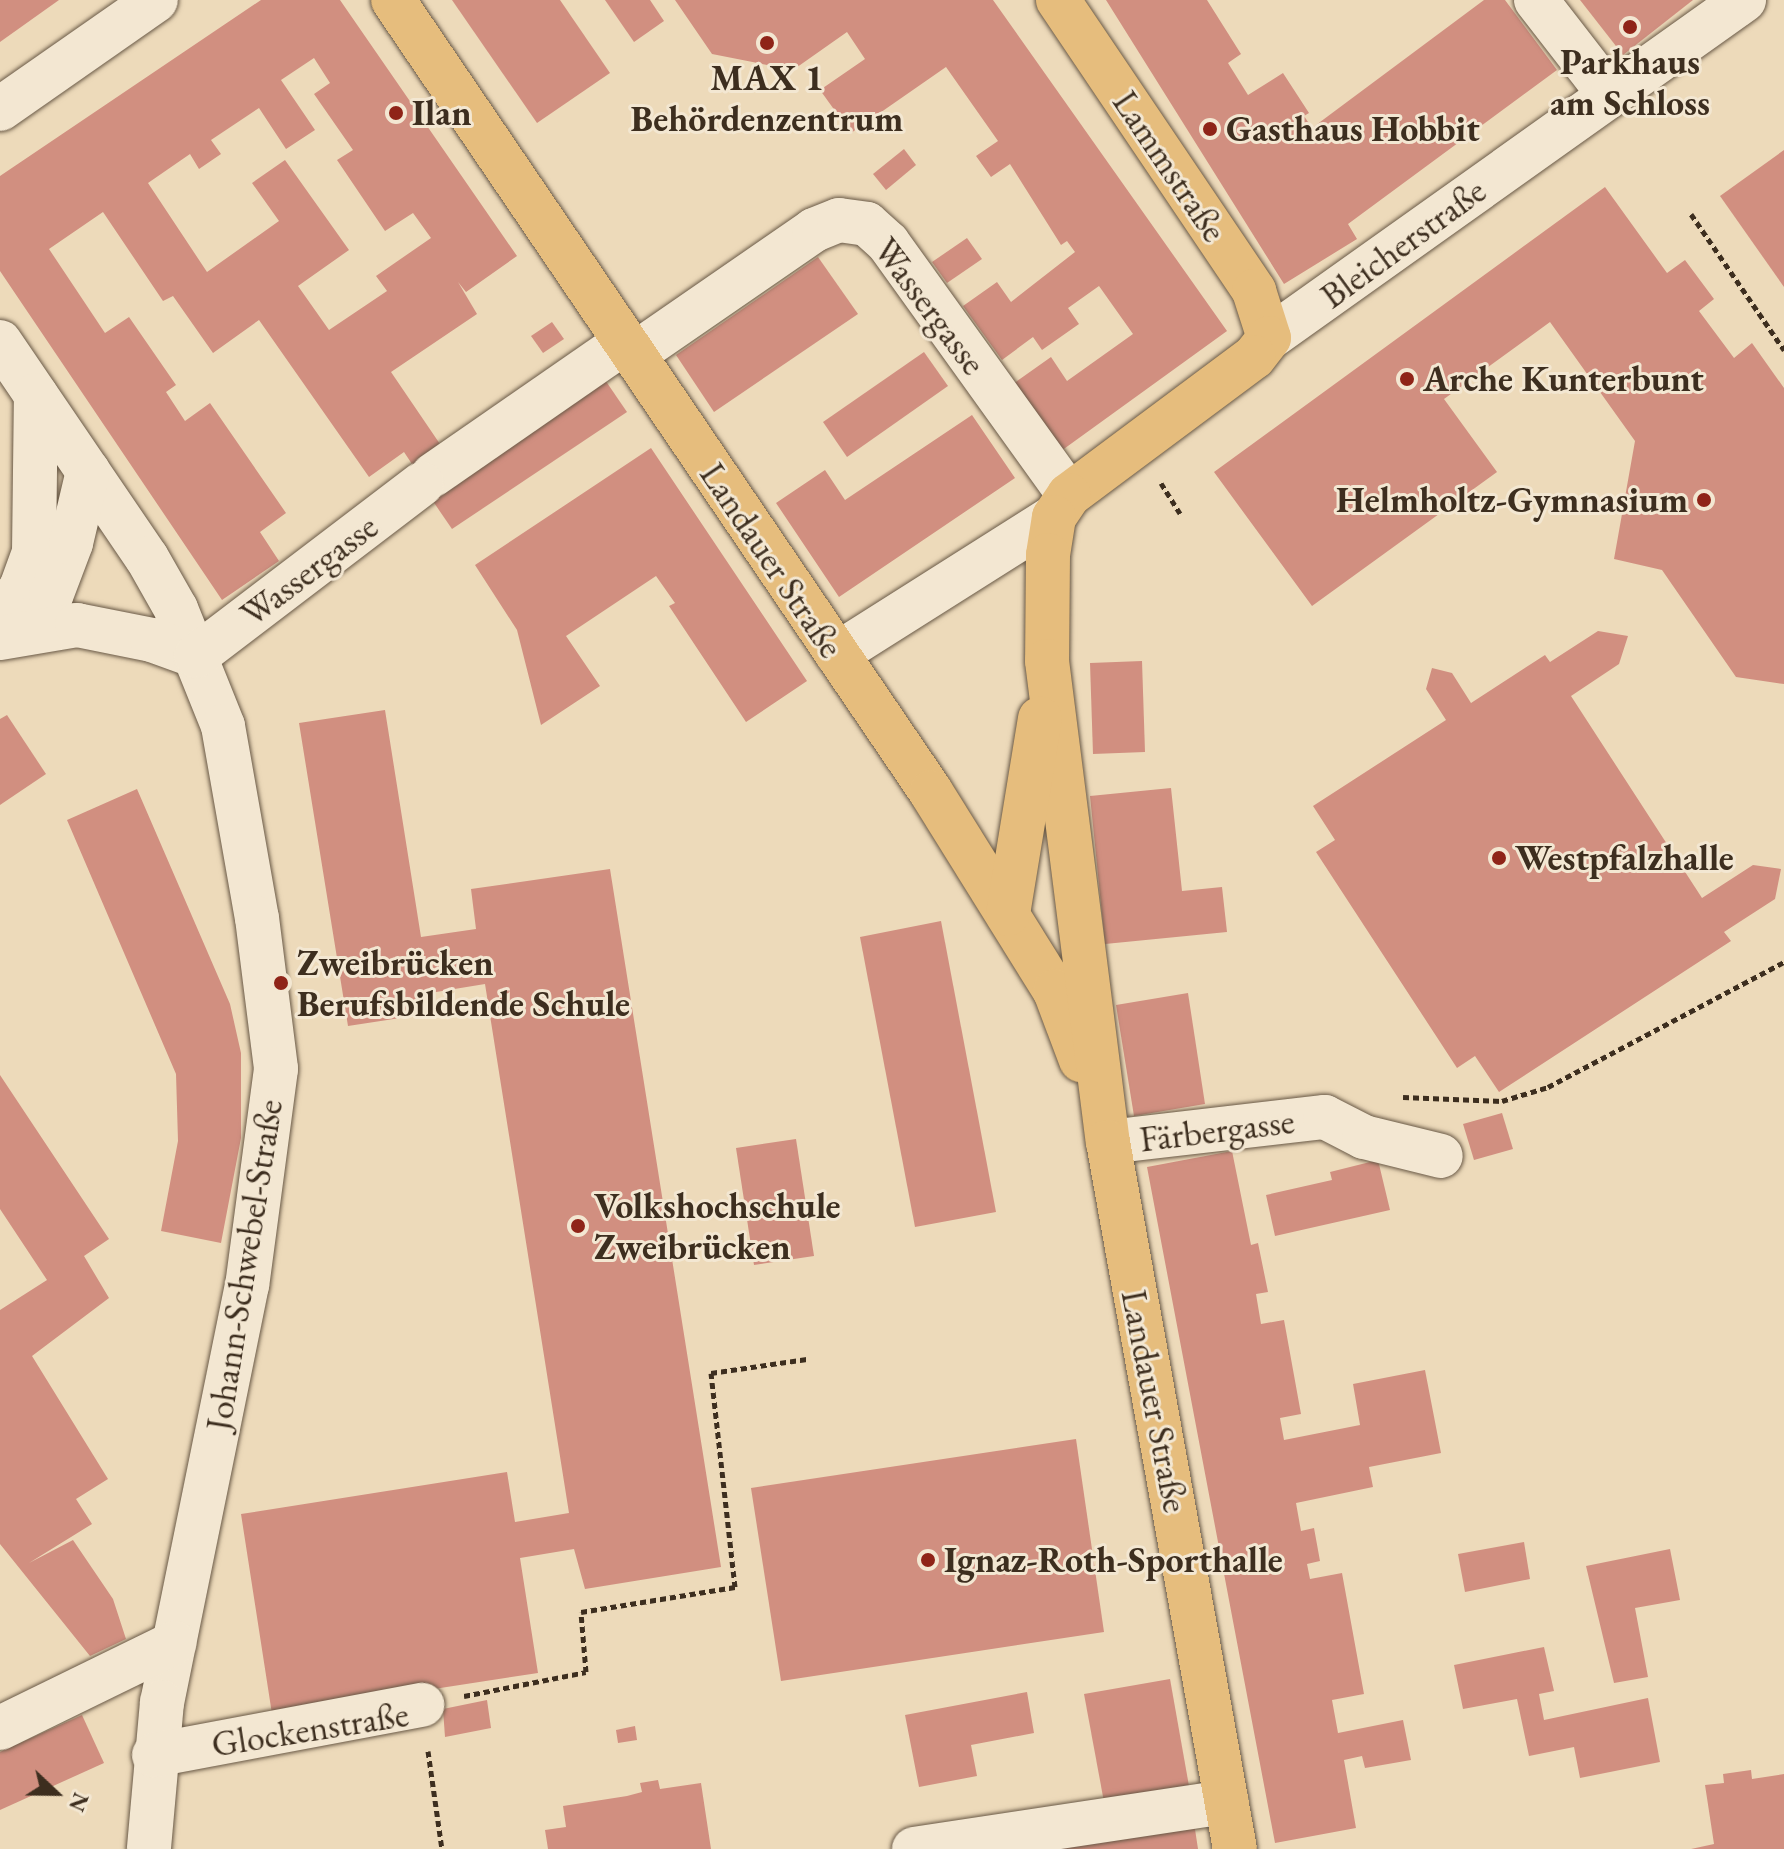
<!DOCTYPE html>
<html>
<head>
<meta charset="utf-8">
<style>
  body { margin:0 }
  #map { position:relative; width:1784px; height:1849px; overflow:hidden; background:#eddaba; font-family:"EB Garamond",serif }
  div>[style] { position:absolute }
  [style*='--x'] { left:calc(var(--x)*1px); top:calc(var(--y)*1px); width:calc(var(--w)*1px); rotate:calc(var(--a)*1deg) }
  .building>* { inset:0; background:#d18f80 }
  .path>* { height:5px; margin-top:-2.5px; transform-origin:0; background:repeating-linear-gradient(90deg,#3d2e1f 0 6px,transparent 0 10px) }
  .roads { filter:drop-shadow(0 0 2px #695946) drop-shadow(0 0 2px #695946) }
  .minor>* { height:44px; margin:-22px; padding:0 22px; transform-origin:22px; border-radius:22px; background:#f3e7d2 }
  .major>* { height:44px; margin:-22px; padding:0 22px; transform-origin:22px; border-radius:22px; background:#e6bd7d }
  .dots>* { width:22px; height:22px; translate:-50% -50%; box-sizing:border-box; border:4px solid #f3e7d2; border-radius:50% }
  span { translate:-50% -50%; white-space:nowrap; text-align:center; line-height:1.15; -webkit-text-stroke:6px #f3e7d2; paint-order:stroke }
  .poi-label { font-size:36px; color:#3d2e1f; font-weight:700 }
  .left { translate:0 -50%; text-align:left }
  .right { translate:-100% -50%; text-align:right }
  .street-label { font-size:36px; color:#3d2e1f }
  .north { position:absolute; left:16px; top:1753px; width:80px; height:80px; -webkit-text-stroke:6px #f3e7d2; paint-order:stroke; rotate:112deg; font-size:22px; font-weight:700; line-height:32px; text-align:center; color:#3d2e1f }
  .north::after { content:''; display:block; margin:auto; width:28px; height:36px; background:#3d2e1f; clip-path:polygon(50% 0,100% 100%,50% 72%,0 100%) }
</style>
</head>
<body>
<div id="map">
  <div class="building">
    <div style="clip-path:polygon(0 0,59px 0,0 42px)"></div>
    <div style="clip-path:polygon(evenodd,261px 0,340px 0,517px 256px,466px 292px,458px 282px,477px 314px,391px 372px,442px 447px,414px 467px,404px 452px,369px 477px,259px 320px,213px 353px,173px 296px,163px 301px,103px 212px,49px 249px,105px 333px,129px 317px,176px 385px,166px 392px,185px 421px,210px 403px,286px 513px,260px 532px,279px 561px,222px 600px,0 271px,0 176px,261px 0,314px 58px,330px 83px,314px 94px,353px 150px,337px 160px,385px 231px,413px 213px,431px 238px,376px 276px,387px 291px,329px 330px,298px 286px,349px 250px,285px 160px,252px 183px,279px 221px,207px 272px,148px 183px,190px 154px,199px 169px,221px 154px,211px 140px,259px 108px,286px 149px,315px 130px,281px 80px,314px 58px)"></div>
    <div style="clip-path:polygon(452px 0,560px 0,610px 73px,537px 123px)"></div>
    <div style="clip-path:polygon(605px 0,650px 0,664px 21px,634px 42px)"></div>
    <div style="clip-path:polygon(675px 0,993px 0,1227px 331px,1061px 451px,1013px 384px,1051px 357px,1067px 381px,1133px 334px,1099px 286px,1068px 308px,1079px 324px,1042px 350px,1033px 337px,1002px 360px,963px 306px,997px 282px,1011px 302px,1075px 252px,1067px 241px,1061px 245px,1010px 164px,991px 177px,976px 156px,998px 141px,946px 67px,851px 133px,820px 90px,865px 59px,847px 32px,793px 70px,712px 54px)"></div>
    <div style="clip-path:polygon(1106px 0,1207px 0,1241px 54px,1228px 63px,1248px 95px,1283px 73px,1309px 113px,1304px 116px,1312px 128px,1484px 0,1505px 0,1557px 70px,1348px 224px,1357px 239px,1284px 284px)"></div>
    <div style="clip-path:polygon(1580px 0,1693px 0,1623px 55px)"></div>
    <div style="clip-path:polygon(904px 149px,916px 165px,886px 190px,873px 174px)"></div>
    <div style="clip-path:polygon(1784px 150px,1784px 287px,1720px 196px)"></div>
    <div style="clip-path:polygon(1605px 187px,1667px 273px,1685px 260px,1714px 299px,1699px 311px,1734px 358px,1752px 343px,1784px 388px,1784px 684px,1736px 677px,1662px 570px,1614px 559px,1635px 441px,1550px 322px,1444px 399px,1497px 472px,1312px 606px,1214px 472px)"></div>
    <div style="clip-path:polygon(967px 238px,982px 259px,947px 283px,932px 262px)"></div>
    <div style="clip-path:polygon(818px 257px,858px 314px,714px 412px,676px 355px)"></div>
    <div style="clip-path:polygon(552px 322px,564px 339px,543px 353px,531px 336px)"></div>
    <div style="clip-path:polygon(924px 352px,948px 386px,847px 457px,823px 422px)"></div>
    <div style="clip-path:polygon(603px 377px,627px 412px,452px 529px,428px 494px)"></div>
    <div style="clip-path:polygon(972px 415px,1015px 478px,839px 597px,776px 503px,825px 470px,845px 500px)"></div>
    <div style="clip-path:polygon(651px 448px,807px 681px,746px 722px,669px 606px,675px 603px,656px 576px,566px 636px,600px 686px,541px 725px,517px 630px,475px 565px)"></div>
    <div style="clip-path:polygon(1598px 631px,1628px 636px,1619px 664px,1571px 696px,1702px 898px,1753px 865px,1781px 869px,1775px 899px,1724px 932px,1731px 941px,1499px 1092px,1475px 1056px,1457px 1068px,1316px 852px,1335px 840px,1313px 806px,1446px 720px,1426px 689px,1432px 668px,1452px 673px,1471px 703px,1545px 655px,1550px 662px)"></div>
    <div style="clip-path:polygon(1142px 661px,1145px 752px,1093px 754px,1090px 663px)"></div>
    <div style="clip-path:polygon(385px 710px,421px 937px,476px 929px,471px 889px,610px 869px,721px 1567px,585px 1589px,574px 1549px,520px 1558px,538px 1673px,272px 1714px,241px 1514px,507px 1472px,515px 1522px,569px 1513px,485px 984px,430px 993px,433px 1013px,348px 1026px,299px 723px)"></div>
    <div style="clip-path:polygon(7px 715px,46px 774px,0 805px,0 719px)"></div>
    <div style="clip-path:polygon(1171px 788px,1182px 891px,1222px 887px,1227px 932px,1105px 944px,1090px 796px)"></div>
    <div style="clip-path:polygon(137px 789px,230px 1004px,241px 1053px,241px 1138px,221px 1243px,161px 1231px,178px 1141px,176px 1074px,67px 820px)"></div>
    <div style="clip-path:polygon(941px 921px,996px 1212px,915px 1227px,860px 937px)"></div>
    <div style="clip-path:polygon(1188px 993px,1205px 1104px,1134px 1116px,1116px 1005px)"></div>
    <div style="clip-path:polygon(0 1075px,109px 1239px,84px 1256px,109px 1298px,32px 1356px,108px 1479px,76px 1499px,92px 1524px,29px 1563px,73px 1540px,113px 1599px,126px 1639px,90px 1656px,0 1544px,0 1310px,47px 1280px,0 1209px)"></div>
    <div style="clip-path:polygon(1502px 1113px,1513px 1149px,1474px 1160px,1463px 1124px)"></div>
    <div style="clip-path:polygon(796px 1139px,814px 1256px,754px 1265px,736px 1148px)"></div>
    <div style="clip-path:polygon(1232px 1151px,1251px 1245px,1258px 1243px,1268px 1292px,1256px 1294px,1261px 1324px,1284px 1320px,1301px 1414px,1280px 1418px,1284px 1440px,1360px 1425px,1353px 1384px,1425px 1370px,1441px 1453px,1369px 1467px,1373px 1487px,1296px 1503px,1301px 1531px,1314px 1528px,1320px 1561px,1307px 1564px,1310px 1579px,1342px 1573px,1364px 1694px,1332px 1700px,1338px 1733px,1403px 1720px,1411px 1760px,1365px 1768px,1362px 1756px,1344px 1760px,1356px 1828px,1275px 1843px,1147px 1167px)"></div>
    <div style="clip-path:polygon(1378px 1160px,1390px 1210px,1275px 1236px,1266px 1195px,1332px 1180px,1330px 1172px)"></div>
    <div style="clip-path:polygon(1076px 1439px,1104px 1632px,781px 1681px,751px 1488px)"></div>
    <div style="clip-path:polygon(1524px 1542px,1530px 1579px,1465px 1592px,1458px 1554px)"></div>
    <div style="clip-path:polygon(1670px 1549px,1680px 1600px,1635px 1608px,1648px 1677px,1614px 1683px,1586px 1566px)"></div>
    <div style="clip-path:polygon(1544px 1647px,1554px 1691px,1539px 1694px,1544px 1720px,1648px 1698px,1660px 1762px,1580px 1778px,1574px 1747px,1529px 1756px,1517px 1699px,1463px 1709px,1454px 1665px)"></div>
    <div style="clip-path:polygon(1170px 1679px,1189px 1786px,1104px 1802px,1084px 1694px)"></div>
    <div style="clip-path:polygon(1027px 1692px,1034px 1733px,971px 1745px,977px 1776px,919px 1787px,905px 1715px)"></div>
    <div style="clip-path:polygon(487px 1700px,491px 1728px,445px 1737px,443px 1709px)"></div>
    <div style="clip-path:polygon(82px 1715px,104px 1763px,0 1810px,0 1752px)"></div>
    <div style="clip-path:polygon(635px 1726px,637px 1740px,618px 1743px,616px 1730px)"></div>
    <div style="clip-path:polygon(1751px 1770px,1752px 1779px,1784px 1774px,1784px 1849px,1691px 1849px,1714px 1844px,1705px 1785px,1724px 1783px,1723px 1774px)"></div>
    <div style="clip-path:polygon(658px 1780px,660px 1789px,701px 1783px,711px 1849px,548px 1849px,545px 1830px,566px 1827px,563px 1806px,627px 1796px,642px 1792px,640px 1783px)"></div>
    <div style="clip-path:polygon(1193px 1816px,1198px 1849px,981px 1849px)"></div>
  </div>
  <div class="path">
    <div style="--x:1691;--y:214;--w:165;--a:55.6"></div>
    <div style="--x:1161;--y:483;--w:36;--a:58"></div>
    <div style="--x:1403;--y:1097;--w:99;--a:2.3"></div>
    <div style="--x:1502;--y:1101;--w:48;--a:-16.9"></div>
    <div style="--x:1548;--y:1087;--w:267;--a:-27.9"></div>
    <div style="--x:464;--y:1696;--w:124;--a:-11.1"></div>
    <div style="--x:586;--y:1672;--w:60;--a:-94.8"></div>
    <div style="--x:581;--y:1612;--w:156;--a:-9.2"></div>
    <div style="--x:735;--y:1587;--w:215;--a:-96.4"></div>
    <div style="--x:711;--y:1373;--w:97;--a:-8.3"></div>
    <div style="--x:428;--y:1751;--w:99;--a:81.9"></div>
  </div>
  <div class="roads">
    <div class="minor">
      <div style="--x:1536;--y:0;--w:119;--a:52.2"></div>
      <div style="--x:0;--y:109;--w:190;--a:-34.9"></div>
      <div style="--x:1269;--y:338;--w:583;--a:-35.43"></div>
      <div style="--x:0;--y:342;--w:261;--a:55.8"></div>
      <div style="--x:147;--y:558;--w:59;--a:60.4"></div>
      <div style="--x:176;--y:609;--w:126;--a:68.1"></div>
      <div style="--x:223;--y:726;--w:195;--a:80"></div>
      <div style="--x:257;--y:918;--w:152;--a:82.8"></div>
      <div style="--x:276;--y:1069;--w:218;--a:97.6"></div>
      <div style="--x:247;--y:1285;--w:426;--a:101.5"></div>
      <div style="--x:162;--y:1702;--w:148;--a:95.1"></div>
      <div style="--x:633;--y:355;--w:220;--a:-34.6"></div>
      <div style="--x:814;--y:230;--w:27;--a:-22"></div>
      <div style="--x:839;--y:220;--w:28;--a:8"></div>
      <div style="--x:867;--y:224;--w:28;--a:42"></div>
      <div style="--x:888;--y:243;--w:310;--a:54.3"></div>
      <div style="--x:433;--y:475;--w:234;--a:-34.7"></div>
      <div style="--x:0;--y:618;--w:37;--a:-55"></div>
      <div style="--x:21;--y:588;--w:38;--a:-70"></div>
      <div style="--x:34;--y:552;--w:157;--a:-89.3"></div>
      <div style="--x:29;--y:632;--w:42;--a:-58.6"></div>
      <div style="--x:51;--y:596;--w:57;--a:-69.3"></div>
      <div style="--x:71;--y:543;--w:74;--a:-76.7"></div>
      <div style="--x:0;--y:638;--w:78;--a:-9.6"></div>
      <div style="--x:77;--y:625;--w:76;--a:11.3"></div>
      <div style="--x:152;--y:640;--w:47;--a:20"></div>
      <div style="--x:837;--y:654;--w:257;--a:-32.3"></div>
      <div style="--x:196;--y:656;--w:284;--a:-37.3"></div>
      <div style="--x:1108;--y:1142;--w:218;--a:-6.6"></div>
      <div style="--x:1325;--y:1117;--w:44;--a:27.1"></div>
      <div style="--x:1364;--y:1137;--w:79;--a:13.9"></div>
      <div style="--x:0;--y:1728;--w:194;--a:-26"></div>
      <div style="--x:154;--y:1755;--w:273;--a:-10.6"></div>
      <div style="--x:914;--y:1849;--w:316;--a:-8.6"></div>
    </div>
    <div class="major">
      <div style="--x:393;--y:0;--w:957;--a:55.81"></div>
      <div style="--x:931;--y:792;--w:234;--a:58.1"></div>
      <div style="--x:1055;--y:991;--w:74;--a:69.4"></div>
      <div style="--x:1058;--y:0;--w:351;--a:56"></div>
      <div style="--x:1254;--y:291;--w:49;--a:72.3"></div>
      <div style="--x:1269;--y:338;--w:24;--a:128"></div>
      <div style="--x:1254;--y:357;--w:231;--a:143.3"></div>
      <div style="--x:1069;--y:495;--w:27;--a:124"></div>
      <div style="--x:1054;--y:517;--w:38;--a:99"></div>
      <div style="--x:1048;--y:555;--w:106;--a:90.5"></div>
      <div style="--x:1047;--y:661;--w:485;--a:82.8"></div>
      <div style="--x:1108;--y:1142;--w:718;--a:79.82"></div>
      <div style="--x:1008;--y:914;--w:198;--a:-80.7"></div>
    </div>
  </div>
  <div class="dots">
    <div style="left:1630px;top:27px;background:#8f2418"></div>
    <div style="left:767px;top:43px;background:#8f2418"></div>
    <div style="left:396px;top:113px;background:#8f2418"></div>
    <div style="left:1210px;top:129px;background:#8f2418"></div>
    <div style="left:1407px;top:379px;background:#8f2418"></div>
    <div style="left:1704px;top:500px;background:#8f2418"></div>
    <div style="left:1499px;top:858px;background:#8f2418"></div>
    <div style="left:281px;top:983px;background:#8f2418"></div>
    <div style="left:578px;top:1226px;background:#8f2418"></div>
    <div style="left:928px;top:1560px;background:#8f2418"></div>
  </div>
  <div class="poi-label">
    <span style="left:1630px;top:82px">Parkhaus<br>am Schloss</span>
    <span style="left:767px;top:98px">MAX 1<br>Behördenzentrum</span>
    <span class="left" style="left:412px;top:113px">Ilan</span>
    <span class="left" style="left:1226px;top:129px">Gasthaus Hobbit</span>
    <span class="left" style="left:1423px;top:379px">Arche Kunterbunt</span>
    <span class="right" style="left:1688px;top:500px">Helmholtz-Gymnasium</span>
    <span class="left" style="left:1515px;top:858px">Westpfalzhalle</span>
    <span class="left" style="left:297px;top:983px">Zweibrücken<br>Berufsbildende Schule</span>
    <span class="left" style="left:594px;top:1226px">Volkshochschule<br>Zweibrücken</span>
    <span class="left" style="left:944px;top:1560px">Ignaz-Roth-Sporthalle</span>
  </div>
  <div class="street-label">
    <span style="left:1170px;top:166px;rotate:56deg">Lammstraße</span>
    <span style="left:1403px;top:243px;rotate:-36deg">Bleicherstraße</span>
    <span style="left:930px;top:306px;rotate:53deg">Wassergasse</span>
    <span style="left:772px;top:560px;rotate:56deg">Landauer Straße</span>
    <span style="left:309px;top:570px;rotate:-37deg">Wassergasse</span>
    <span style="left:1217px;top:1130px;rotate:-7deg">Färbergasse</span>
    <span style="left:244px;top:1265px;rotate:-81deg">Johann-Schwebel-Straße</span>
    <span style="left:1155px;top:1401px;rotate:79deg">Landauer Straße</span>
    <span style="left:310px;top:1729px;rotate:-9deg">Glockenstraße</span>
  </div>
  <div class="north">N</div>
</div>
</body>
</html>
